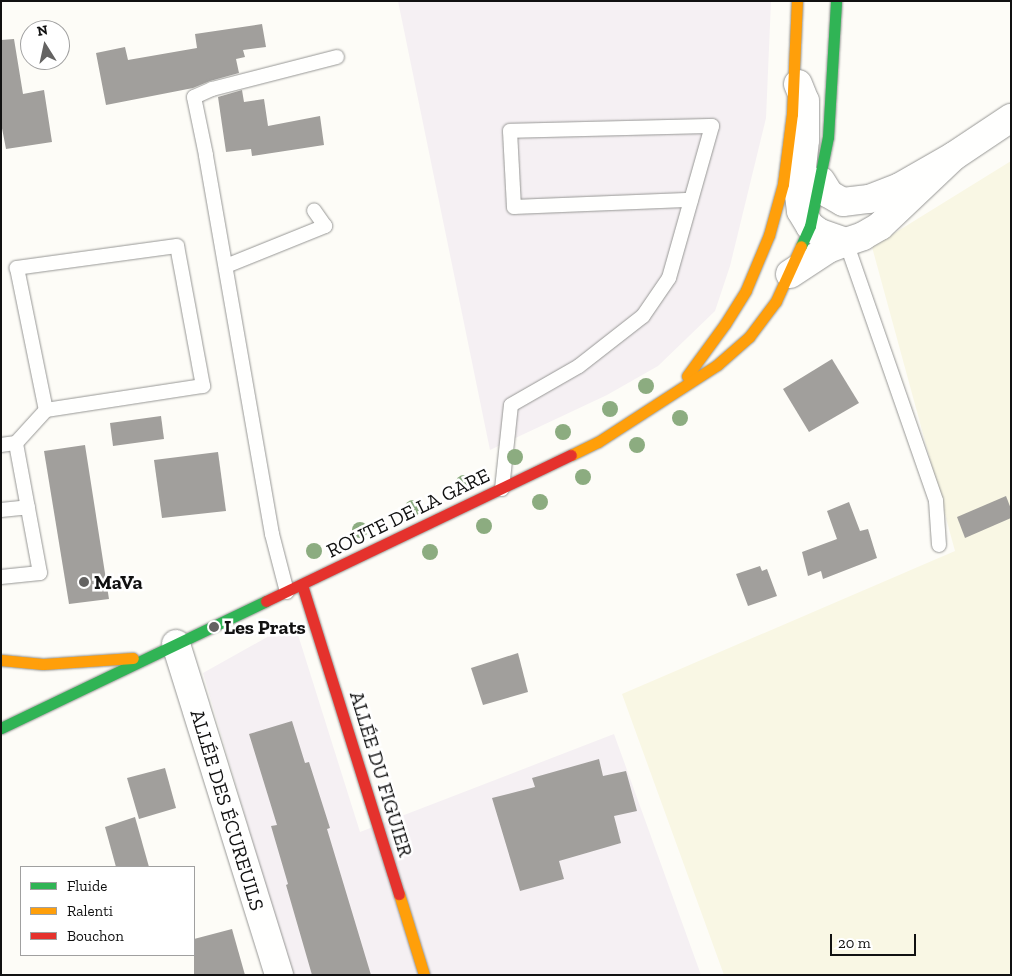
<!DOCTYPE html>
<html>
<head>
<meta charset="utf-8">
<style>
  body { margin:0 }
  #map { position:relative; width:1012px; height:976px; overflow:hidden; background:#fdfcf7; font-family:"Zilla Slab",serif }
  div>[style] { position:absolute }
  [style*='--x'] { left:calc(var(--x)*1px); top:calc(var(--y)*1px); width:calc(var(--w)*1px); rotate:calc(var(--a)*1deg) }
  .industrial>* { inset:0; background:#f5f0f3 }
  .farmland>* { inset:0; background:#f9f7e4 }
  .building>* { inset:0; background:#a19f9c }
  .roads { filter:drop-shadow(0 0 1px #979795) drop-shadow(0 0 1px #979795) }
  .lane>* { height:14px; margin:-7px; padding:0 7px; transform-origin:7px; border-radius:7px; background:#fffffe }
  .street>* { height:28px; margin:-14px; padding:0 14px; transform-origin:14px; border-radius:14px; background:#fffffe }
  .fast>* { height:11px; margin:-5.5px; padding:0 5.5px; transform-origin:5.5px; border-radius:5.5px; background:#30b455 }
  .slow>* { height:11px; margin:-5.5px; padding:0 5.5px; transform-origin:5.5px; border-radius:5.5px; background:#ff9f0a }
  .jam>* { height:11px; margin:-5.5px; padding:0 5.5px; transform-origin:5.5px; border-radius:5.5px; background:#e5322d }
  .trees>* { width:16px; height:16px; margin:-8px; border-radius:50%; background:#8cac80 }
  .dots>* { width:14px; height:14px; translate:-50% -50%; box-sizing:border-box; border:2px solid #fff; border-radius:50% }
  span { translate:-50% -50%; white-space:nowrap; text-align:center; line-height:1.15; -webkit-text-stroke:5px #fff; paint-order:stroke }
  .street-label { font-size:20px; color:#111 }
  .poi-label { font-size:20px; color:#111; font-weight:700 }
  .left { translate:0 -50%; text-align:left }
  .frame { position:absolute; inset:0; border:2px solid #111; pointer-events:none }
  .legend { position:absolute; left:20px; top:866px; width:175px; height:90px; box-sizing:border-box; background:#fff; border:1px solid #a0a0a0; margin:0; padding:6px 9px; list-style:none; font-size:15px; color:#111 }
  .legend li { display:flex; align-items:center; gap:10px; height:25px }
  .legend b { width:25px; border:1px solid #a0a0a0 }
  .north { position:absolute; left:20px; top:20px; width:50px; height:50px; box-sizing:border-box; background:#fff; border:1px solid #a0a0a0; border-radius:50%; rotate:350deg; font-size:14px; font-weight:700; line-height:20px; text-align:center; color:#111 }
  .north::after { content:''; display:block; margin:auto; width:18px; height:22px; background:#646362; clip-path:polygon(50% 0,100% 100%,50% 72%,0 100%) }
  .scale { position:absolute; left:830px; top:934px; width:86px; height:22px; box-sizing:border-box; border:2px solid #111; border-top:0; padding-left:6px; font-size:15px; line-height:18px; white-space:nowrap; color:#111; -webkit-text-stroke:4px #fff; paint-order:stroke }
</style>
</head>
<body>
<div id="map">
  <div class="industrial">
    <div style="clip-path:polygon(398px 1px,771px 1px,766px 118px,730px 266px,715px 311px,658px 366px,607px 395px,490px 450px)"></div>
    <div style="clip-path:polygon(294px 622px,360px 832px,614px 734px,701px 975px,292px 975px,203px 673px)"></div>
  </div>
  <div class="farmland">
    <div style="clip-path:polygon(1011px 161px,1011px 975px,724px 975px,622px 694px,955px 551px,872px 247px)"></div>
  </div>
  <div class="building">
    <div style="clip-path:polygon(262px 24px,266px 47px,243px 50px,245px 57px,236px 59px,239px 73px,210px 81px,193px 88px,106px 105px,96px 53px,125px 47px,128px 60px,197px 48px,195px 34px)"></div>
    <div style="clip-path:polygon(14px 39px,23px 94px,44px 90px,52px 142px,6px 149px,1px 123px,1px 40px)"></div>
    <div style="clip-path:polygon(242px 90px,244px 102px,264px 99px,268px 126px,320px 116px,324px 145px,252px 156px,251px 149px,226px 152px,218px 97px)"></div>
    <div style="clip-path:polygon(832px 359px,859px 403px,809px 432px,783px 389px)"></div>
    <div style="clip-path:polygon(161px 416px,164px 439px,113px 446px,110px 423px)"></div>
    <div style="clip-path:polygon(85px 445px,109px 599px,69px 604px,44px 451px)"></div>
    <div style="clip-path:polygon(218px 452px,226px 511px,162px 518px,154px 460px)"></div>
    <div style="clip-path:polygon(1006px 496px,1011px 509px,1011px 518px,965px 538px,957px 517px)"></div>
    <div style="clip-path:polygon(849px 502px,860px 531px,868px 529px,877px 558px,823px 579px,821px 571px,808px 576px,802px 552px,837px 539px,827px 511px)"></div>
    <div style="clip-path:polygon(760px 566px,762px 571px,767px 569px,777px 596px,748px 606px,736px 574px)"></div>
    <div style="clip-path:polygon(518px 653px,528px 692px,483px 705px,471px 668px)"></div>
    <div style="clip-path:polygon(292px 721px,305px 763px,309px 762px,330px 828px,327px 829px,371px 975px,312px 975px,286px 885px,288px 884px,271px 826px,277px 825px,249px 734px)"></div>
    <div style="clip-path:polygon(599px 759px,603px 776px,626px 771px,637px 811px,614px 816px,621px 843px,559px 861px,564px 879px,520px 891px,492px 798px,535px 787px,532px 778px)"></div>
    <div style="clip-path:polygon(165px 768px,176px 808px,139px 819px,127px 778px)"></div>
    <div style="clip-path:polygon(135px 817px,149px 867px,116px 867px,105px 827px)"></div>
    <div style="clip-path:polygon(232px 929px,245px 975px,194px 975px,194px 939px)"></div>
  </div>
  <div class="roads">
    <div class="lane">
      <div style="--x:846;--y:242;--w:274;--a:70.8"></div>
      <div style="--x:936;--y:501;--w:44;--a:86.1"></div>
      <div style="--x:226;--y:266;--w:107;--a:-22"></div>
      <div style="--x:325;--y:226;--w:19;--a:-125"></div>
      <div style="--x:1;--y:445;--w:15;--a:-8"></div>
      <div style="--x:16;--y:443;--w:45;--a:-47.7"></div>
      <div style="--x:46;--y:410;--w:159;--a:-8.7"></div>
      <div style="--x:203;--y:386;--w:142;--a:-100.5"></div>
      <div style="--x:177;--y:246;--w:162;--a:172.2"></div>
      <div style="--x:17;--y:268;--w:145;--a:78.5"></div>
      <div style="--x:502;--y:489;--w:84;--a:-83.9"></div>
      <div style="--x:511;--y:405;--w:78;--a:-29.8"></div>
      <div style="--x:579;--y:366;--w:81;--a:-38"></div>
      <div style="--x:643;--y:316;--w:46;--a:-55.6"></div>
      <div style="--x:669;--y:278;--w:158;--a:-74.2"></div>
      <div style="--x:712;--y:126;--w:202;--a:178.6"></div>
      <div style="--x:510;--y:131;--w:76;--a:87"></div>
      <div style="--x:514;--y:207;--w:177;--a:-2.3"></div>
      <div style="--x:1;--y:510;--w:27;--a:-6"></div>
      <div style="--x:1;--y:577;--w:39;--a:-6"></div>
      <div style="--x:40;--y:573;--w:132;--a:-100.5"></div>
      <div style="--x:287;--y:592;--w:60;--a:-104.5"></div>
      <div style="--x:272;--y:534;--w:385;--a:-99.9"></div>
      <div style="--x:206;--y:155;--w:59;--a:-101.7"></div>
      <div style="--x:194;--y:97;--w:20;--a:-24"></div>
      <div style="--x:212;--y:89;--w:129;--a:-14.4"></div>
    </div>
    <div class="street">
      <div style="--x:798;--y:84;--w:18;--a:68"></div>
      <div style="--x:805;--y:101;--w:39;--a:90"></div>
      <div style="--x:805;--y:140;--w:55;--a:96.2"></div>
      <div style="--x:799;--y:195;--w:16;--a:83"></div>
      <div style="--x:801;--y:211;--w:17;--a:59"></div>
      <div style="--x:810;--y:226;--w:12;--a:35"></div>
      <div style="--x:820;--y:233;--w:28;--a:19"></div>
      <div style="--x:846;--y:242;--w:18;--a:-19"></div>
      <div style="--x:863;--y:236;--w:20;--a:-30"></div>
      <div style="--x:880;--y:226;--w:102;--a:-43.4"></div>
      <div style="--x:821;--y:181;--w:15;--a:58"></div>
      <div style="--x:829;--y:194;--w:16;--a:30"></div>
      <div style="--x:843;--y:202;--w:26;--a:-7"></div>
      <div style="--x:869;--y:199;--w:33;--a:-21"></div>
      <div style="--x:900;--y:187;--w:62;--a:-29.9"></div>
      <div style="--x:954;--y:156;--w:69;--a:-33.7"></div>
      <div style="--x:790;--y:274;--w:45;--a:-33.3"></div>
      <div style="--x:828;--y:249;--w:19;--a:-21"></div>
      <div style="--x:176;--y:644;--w:347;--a:72.7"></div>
    </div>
    <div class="fast">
      <div style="--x:801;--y:246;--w:22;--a:-66"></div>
      <div style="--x:810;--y:226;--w:91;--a:-78.6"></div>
      <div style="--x:828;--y:137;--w:136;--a:-86.6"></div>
      <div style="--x:1;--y:728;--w:294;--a:-25.6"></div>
    </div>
    <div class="slow">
      <div style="--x:687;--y:376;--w:64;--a:-53.8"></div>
      <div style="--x:725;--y:324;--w:40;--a:-58"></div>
      <div style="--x:746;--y:290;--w:60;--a:-67.3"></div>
      <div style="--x:769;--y:235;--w:53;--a:-74.6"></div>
      <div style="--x:783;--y:184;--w:71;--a:-82.7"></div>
      <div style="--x:792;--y:114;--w:113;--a:-87.5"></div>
      <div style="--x:571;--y:455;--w:30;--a:-26"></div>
      <div style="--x:598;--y:442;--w:142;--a:-32.9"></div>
      <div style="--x:717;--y:365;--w:43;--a:-41.2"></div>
      <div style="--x:749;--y:337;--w:45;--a:-53.1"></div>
      <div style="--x:776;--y:301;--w:60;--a:-65.6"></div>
      <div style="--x:1;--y:660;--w:42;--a:5.4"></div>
      <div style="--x:43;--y:664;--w:90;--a:-3.8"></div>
      <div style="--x:399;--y:894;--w:85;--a:72.8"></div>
    </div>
    <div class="jam">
      <div style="--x:302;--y:585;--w:324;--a:72.6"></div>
      <div style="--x:266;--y:601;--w:338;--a:-25.6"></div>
    </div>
  </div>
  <div class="trees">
    <div style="left:646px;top:386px"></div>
    <div style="left:610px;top:409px"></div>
    <div style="left:680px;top:418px"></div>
    <div style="left:563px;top:432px"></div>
    <div style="left:637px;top:445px"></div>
    <div style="left:515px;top:457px"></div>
    <div style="left:583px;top:477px"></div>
    <div style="left:464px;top:483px"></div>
    <div style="left:540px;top:502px"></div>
    <div style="left:413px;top:508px"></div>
    <div style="left:484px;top:526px"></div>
    <div style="left:360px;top:530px"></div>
    <div style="left:314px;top:551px"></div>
    <div style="left:430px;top:552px"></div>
  </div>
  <div class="dots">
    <div style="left:84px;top:582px;background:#646362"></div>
    <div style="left:214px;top:627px;background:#646362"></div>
  </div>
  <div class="street-label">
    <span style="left:408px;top:513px;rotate:-26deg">ROUTE DE LA GARE</span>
    <span style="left:381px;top:774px;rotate:73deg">ALLÉE DU FIGUIER</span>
    <span style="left:227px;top:810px;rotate:73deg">ALLÉE DES ÉCUREUILS</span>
  </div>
  <div class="poi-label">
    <span class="left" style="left:94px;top:582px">MaVa</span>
    <span class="left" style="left:224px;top:627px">Les Prats</span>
  </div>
  <div class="frame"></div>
  <ul class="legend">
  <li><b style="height:6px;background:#30b455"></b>Fluide</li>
  <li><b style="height:6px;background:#ff9f0a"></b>Ralenti</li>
  <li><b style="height:6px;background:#e5322d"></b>Bouchon</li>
  </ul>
  <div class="north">N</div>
  <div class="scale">20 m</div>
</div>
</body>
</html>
